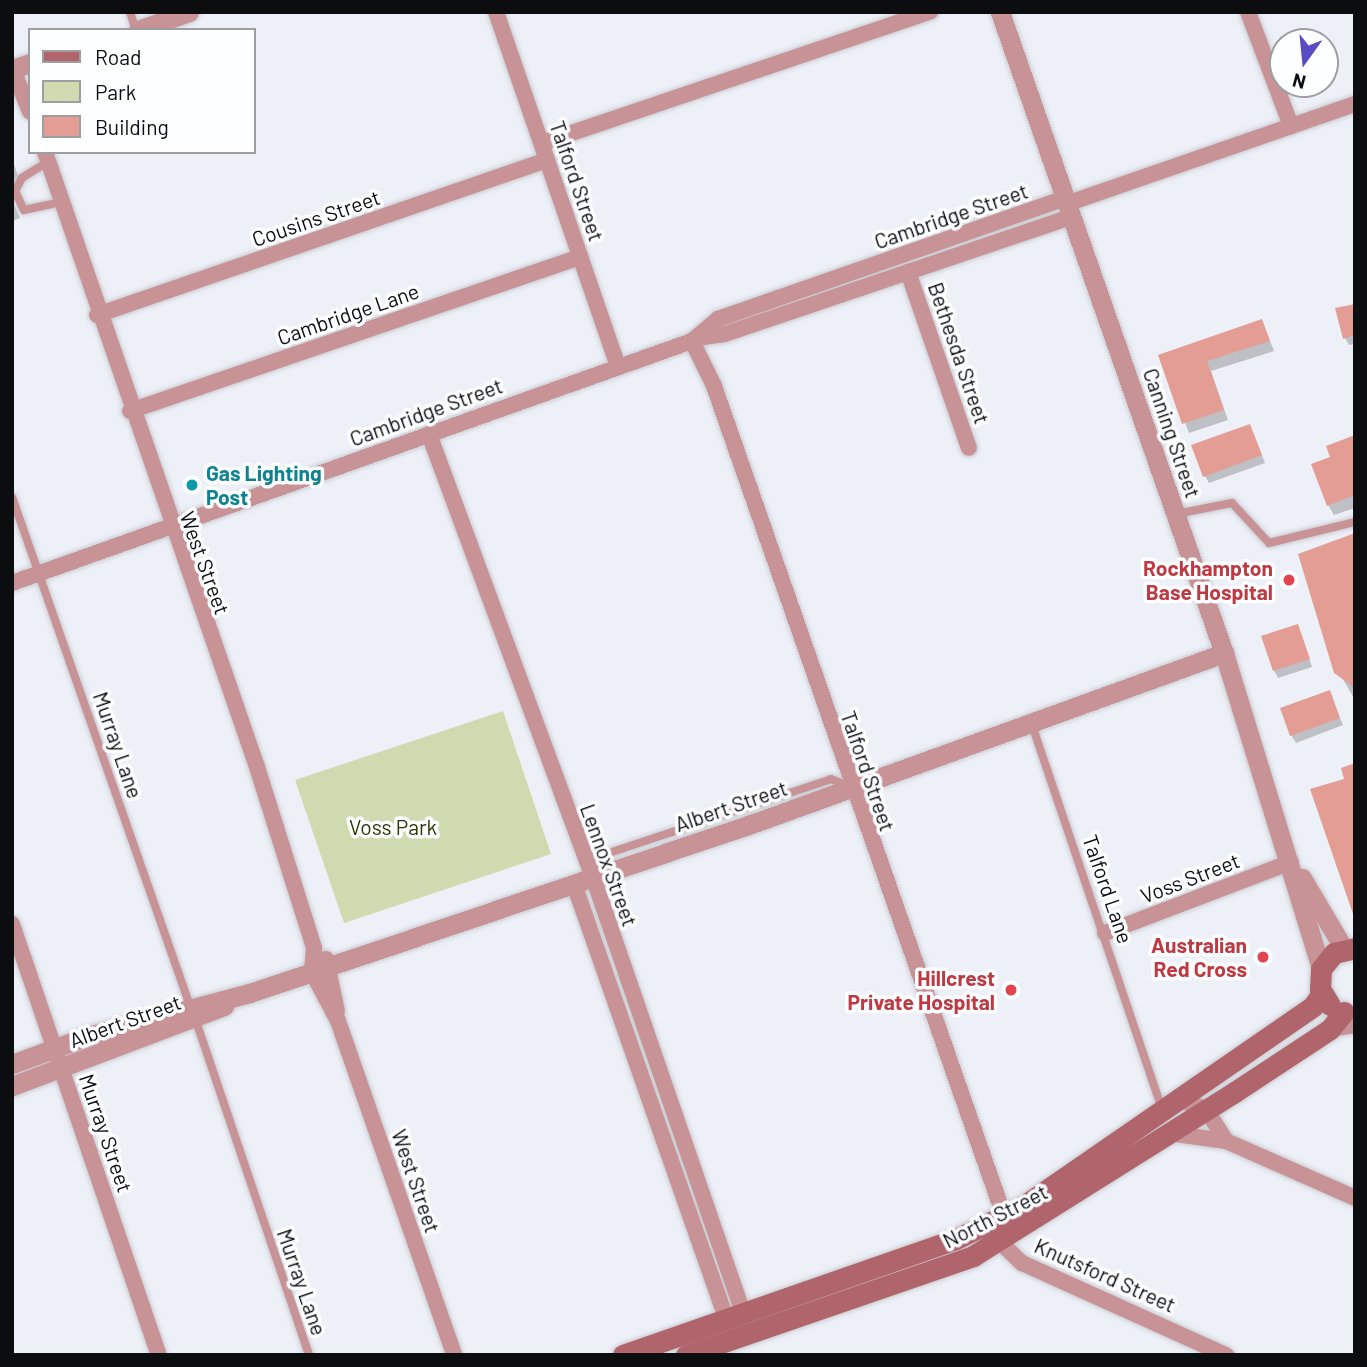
<!DOCTYPE html>
<html>
<head>
<meta charset="utf-8">
<style>
  body { margin:0 }
  #map { position:relative; width:1367px; height:1367px; overflow:hidden; background:#eef0f7; font-family:Barlow,sans-serif }
  div>[style] { position:absolute }
  [style*='--x'] { left:calc(var(--x)*1px); top:calc(var(--y)*1px); width:calc(var(--w)*1px); rotate:calc(var(--a)*1deg) }
  .green>* { inset:0; background:#d0dab1 }
  .shadow>* { inset:0; background:#0003 }
  .building>* { inset:0; background:#e39d94 }
  .roads { filter:drop-shadow(0 0 2px #caccd2) drop-shadow(0 0 2px #caccd2) }
  .service>* { height:8px; margin:-4px; padding:0 4px; transform-origin:4px; border-radius:4px; background:#c89397 }
  .minor>* { height:16px; margin:-8px; padding:0 8px; transform-origin:8px; border-radius:8px; background:#c89397 }
  .tertiary>* { height:19px; margin:-9.5px; padding:0 9.5px; transform-origin:9.5px; border-radius:9.5px; background:#c89397 }
  .secondary>* { height:21px; margin:-10.5px; padding:0 10.5px; transform-origin:10.5px; border-radius:10.5px; background:#b0646c }
  .dots>* { width:19px; height:19px; translate:-50% -50%; box-sizing:border-box; border:4px solid #fdfeff; border-radius:50% }
  span { translate:-50% -50%; white-space:nowrap; text-align:center; line-height:1.15; -webkit-text-stroke:7px #fdfeff; paint-order:stroke }
  .street-label { font-size:21px; color:#0c0d0f }
  .culture-label { font-size:21px; color:#0d838f; font-weight:700 }
  .left { translate:0 -50%; text-align:left }
  .health-label { font-size:21px; color:#be3a42; font-weight:700 }
  .right { translate:-100% -50%; text-align:right }
  .park-label { font-size:21px; color:#2d3504 }
  .frame { position:absolute; inset:0; border:14px solid #0c0d0f; pointer-events:none }
  .legend { position:absolute; left:28px; top:28px; width:228px; height:126px; box-sizing:border-box; background:#fdfeff; border:2px solid #9d9e9f; margin:0; padding:9px 12px; list-style:none; font-size:21px; color:#0c0d0f }
  .legend li { display:flex; align-items:center; gap:14px; height:35px }
  .legend b { width:35px; border:2px solid #9d9e9f }
  .north { position:absolute; left:1269px; top:28px; width:70px; height:70px; box-sizing:border-box; background:#fdfeff; border:2px solid #9d9e9f; border-radius:50%; rotate:195deg; font-size:19px; font-weight:700; line-height:28px; text-align:center; color:#0c0d0f }
  .north::after { content:''; display:block; margin:auto; width:24px; height:32px; background:#594cc4; clip-path:polygon(50% 0,100% 100%,50% 72%,0 100%) }
</style>
</head>
<body>
<div id="map">
  <div class="green">
    <div style="clip-path:polygon(503px 711px,551px 854px,344px 923px,295px 780px)"></div>
  </div>
  <div class="shadow">
    <div style="clip-path:polygon(12px 158px,21px 185px,13px 202px,20px 218px,12px 221px)"></div>
    <div style="clip-path:polygon(1355px 305px,1355px 344px,1349px 345px,1345px 338px)"></div>
    <div style="clip-path:polygon(1262px 321px,1274px 351px,1211px 371px,1228px 420px,1189px 433px,1160px 356px)"></div>
    <div style="clip-path:polygon(1250px 426px,1265px 463px,1209px 483px,1205px 476px)"></div>
    <div style="clip-path:polygon(1355px 437px,1355px 508px,1334px 515px,1328px 505px,1332px 458px)"></div>
    <div style="clip-path:polygon(1355px 535px,1355px 700px,1341px 676px)"></div>
    <div style="clip-path:polygon(1298px 626px,1312px 667px,1278px 678px,1274px 670px)"></div>
    <div style="clip-path:polygon(1329px 692px,1343px 725px,1296px 743px,1291px 735px)"></div>
  </div>
  <div class="building">
    <div style="clip-path:polygon(1355px 304px,1355px 335px,1343px 339px,1335px 308px)"></div>
    <div style="clip-path:polygon(1262px 319px,1270px 341px,1207px 361px,1224px 410px,1182px 424px,1158px 355px)"></div>
    <div style="clip-path:polygon(1250px 424px,1262px 455px,1203px 477px,1191px 445px)"></div>
    <div style="clip-path:polygon(1355px 435px,1355px 495px,1327px 506px,1311px 464px,1330px 457px,1326px 446px)"></div>
    <div style="clip-path:polygon(1355px 533px,1355px 688px,1334px 673px,1298px 554px)"></div>
    <div style="clip-path:polygon(1298px 624px,1310px 659px,1273px 671px,1261px 636px)"></div>
    <div style="clip-path:polygon(1330px 690px,1340px 718px,1290px 736px,1280px 708px)"></div>
    <div style="clip-path:polygon(1355px 763px,1355px 914px,1353px 914px,1310px 789px,1344px 779px,1341px 768px)"></div>
  </div>
  <div class="roads">
    <div class="service">
      <div style="--x:130;--y:12;--w:19;--a:72"></div>
      <div style="--x:49;--y:161;--w:32;--a:148"></div>
      <div style="--x:22;--y:178;--w:15;--a:118"></div>
      <div style="--x:15;--y:191;--w:21;--a:65"></div>
      <div style="--x:24;--y:210;--w:39;--a:-12"></div>
      <div style="--x:12;--y:497;--w:539;--a:70.72"></div>
      <div style="--x:1176;--y:514;--w:57;--a:-11.1"></div>
      <div style="--x:1232;--y:503;--w:54;--a:47.2"></div>
      <div style="--x:1269;--y:543;--w:89;--a:-13.7"></div>
      <div style="--x:1031;--y:722;--w:408;--a:71.3"></div>
      <div style="--x:594;--y:875;--w:22;--a:-66"></div>
      <div style="--x:603;--y:855;--w:240;--a:-18.4"></div>
      <div style="--x:831;--y:779;--w:16;--a:22"></div>
      <div style="--x:196;--y:1021;--w:353;--a:71.3"></div>
    </div>
    <div class="minor">
      <div style="--x:496;--y:12;--w:372;--a:71"></div>
      <div style="--x:1248;--y:12;--w:122;--a:69.3"></div>
      <div style="--x:12;--y:67;--w:48;--a:68.2"></div>
      <div style="--x:542;--y:143;--w:410;--a:-18.7"></div>
      <div style="--x:45;--y:152;--w:651;--a:70.98"></div>
      <div style="--x:257;--y:767;--w:190;--a:72.5"></div>
      <div style="--x:314;--y:948;--w:24;--a:95"></div>
      <div style="--x:312;--y:972;--w:55;--a:62"></div>
      <div style="--x:338;--y:1021;--w:354;--a:70.8"></div>
      <div style="--x:1069;--y:203;--w:303;--a:-19.1"></div>
      <div style="--x:908;--y:272;--w:186;--a:70.9"></div>
      <div style="--x:97;--y:315;--w:476;--a:-19"></div>
      <div style="--x:696;--y:338;--w:29;--a:-8"></div>
      <div style="--x:725;--y:334;--w:367;--a:-18.7"></div>
      <div style="--x:692;--y:341;--w:50;--a:63.9"></div>
      <div style="--x:714;--y:386;--w:879;--a:70.74"></div>
      <div style="--x:130;--y:411;--w:476;--a:-18.9"></div>
      <div style="--x:429;--y:434;--w:472;--a:69.7"></div>
      <div style="--x:593;--y:877;--w:460;--a:71"></div>
      <div style="--x:12;--y:583;--w:722;--a:-19.59"></div>
      <div style="--x:692;--y:341;--w:34;--a:-40"></div>
      <div style="--x:718;--y:319;--w:368;--a:-19.2"></div>
      <div style="--x:574;--y:884;--w:460;--a:70.7"></div>
      <div style="--x:12;--y:924;--w:455;--a:71.2"></div>
      <div style="--x:1105;--y:933;--w:199;--a:-20.9"></div>
      <div style="--x:326;--y:959;--w:53;--a:78.1"></div>
      <div style="--x:1330;--y:1029;--w:25;--a:-9"></div>
      <div style="--x:1179;--y:1100;--w:28;--a:18"></div>
      <div style="--x:1206;--y:1109;--w:38;--a:58"></div>
      <div style="--x:1168;--y:1133;--w:59;--a:7.9"></div>
      <div style="--x:1226;--y:1141;--w:141;--a:23.8"></div>
      <div style="--x:999;--y:1241;--w:32;--a:44"></div>
      <div style="--x:1022;--y:1263;--w:224;--a:24.3"></div>
    </div>
    <div class="tertiary">
      <div style="--x:1000;--y:12;--w:679;--a:70.74"></div>
      <div style="--x:1224;--y:653;--w:331;--a:72.9"></div>
      <div style="--x:138;--y:30;--w:54;--a:-19.4"></div>
      <div style="--x:12;--y:69;--w:19;--a:-18"></div>
      <div style="--x:1302;--y:878;--w:82;--a:59.4"></div>
      <div style="--x:12;--y:1064;--w:81;--a:-20.2"></div>
      <div style="--x:88;--y:1036;--w:168;--a:-14.9"></div>
      <div style="--x:250;--y:993;--w:535;--a:-18.64"></div>
      <div style="--x:757;--y:822;--w:497;--a:-19.9"></div>
      <div style="--x:12;--y:1086;--w:227;--a:-20.7"></div>
    </div>
    <div class="secondary">
      <div style="--x:1330;--y:1005;--w:19;--a:-122"></div>
      <div style="--x:1320;--y:989;--w:20;--a:-87"></div>
      <div style="--x:1321;--y:969;--w:21;--a:-51"></div>
      <div style="--x:1334;--y:953;--w:22;--a:-13"></div>
      <div style="--x:623;--y:1355;--w:353;--a:-19.2"></div>
      <div style="--x:956;--y:1239;--w:77;--a:-26.2"></div>
      <div style="--x:1025;--y:1205;--w:350;--a:-34.6"></div>
      <div style="--x:1313;--y:1006;--w:16;--a:-55"></div>
      <div style="--x:686;--y:1355;--w:304;--a:-19"></div>
      <div style="--x:973;--y:1256;--w:307;--a:-32.1"></div>
      <div style="--x:1233;--y:1093;--w:116;--a:-33.4"></div>
      <div style="--x:1330;--y:1029;--w:22;--a:-51"></div>
    </div>
  </div>
  <div class="dots">
    <div style="left:192px;top:485px;background:#0f9aa8"></div>
    <div style="left:1289px;top:580px;background:#e0444e"></div>
    <div style="left:1263px;top:957px;background:#e0444e"></div>
    <div style="left:1011px;top:990px;background:#e0444e"></div>
  </div>
  <div class="street-label">
    <span style="left:577px;top:181px;rotate:71deg">Talford Street</span>
    <span style="left:951px;top:216px;rotate:-19deg">Cambridge Street</span>
    <span style="left:316px;top:218px;rotate:-19deg">Cousins Street</span>
    <span style="left:348px;top:314px;rotate:-19deg">Cambridge Lane</span>
    <span style="left:959px;top:353px;rotate:71deg">Bethesda Street</span>
    <span style="left:426px;top:412px;rotate:-20deg">Cambridge Street</span>
    <span style="left:1172px;top:433px;rotate:71deg">Canning Street</span>
    <span style="left:205px;top:563px;rotate:70deg">West Street</span>
    <span style="left:118px;top:745px;rotate:71deg">Murray Lane</span>
    <span style="left:868px;top:771px;rotate:71deg">Talford Street</span>
    <span style="left:731px;top:806px;rotate:-19deg">Albert Street</span>
    <span style="left:609px;top:865px;rotate:70deg">Lennox Street</span>
    <span style="left:1190px;top:878px;rotate:-21deg">Voss Street</span>
    <span style="left:1108px;top:889px;rotate:71deg">Talford Lane</span>
    <span style="left:125px;top:1021px;rotate:-20deg">Albert Street</span>
    <span style="left:106px;top:1133px;rotate:71deg">Murray Street</span>
    <span style="left:416px;top:1181px;rotate:71deg">West Street</span>
    <span style="left:995px;top:1216px;rotate:-27deg">North Street</span>
    <span style="left:1105px;top:1275px;rotate:24deg">Knutsford Street</span>
    <span style="left:302px;top:1282px;rotate:71deg">Murray Lane</span>
  </div>
  <div class="culture-label">
    <span class="left" style="left:206px;top:485px">Gas Lighting<br>Post</span>
  </div>
  <div class="health-label">
    <span class="right" style="left:1273px;top:580px">Rockhampton<br>Base Hospital</span>
    <span class="right" style="left:1247px;top:957px">Australian<br>Red Cross</span>
    <span class="right" style="left:995px;top:990px">Hillcrest<br>Private Hospital</span>
  </div>
  <div class="park-label">
    <span style="left:393px;top:827px">Voss Park</span>
  </div>
  <div class="frame"></div>
  <ul class="legend">
  <li><b style="height:9px;background:#b0646c"></b>Road</li>
  <li><b style="height:19px;background:#d0dab1"></b>Park</li>
  <li><b style="height:19px;background:#e39d94"></b>Building</li>
  </ul>
  <div class="north">N</div>
</div>
</body>
</html>
